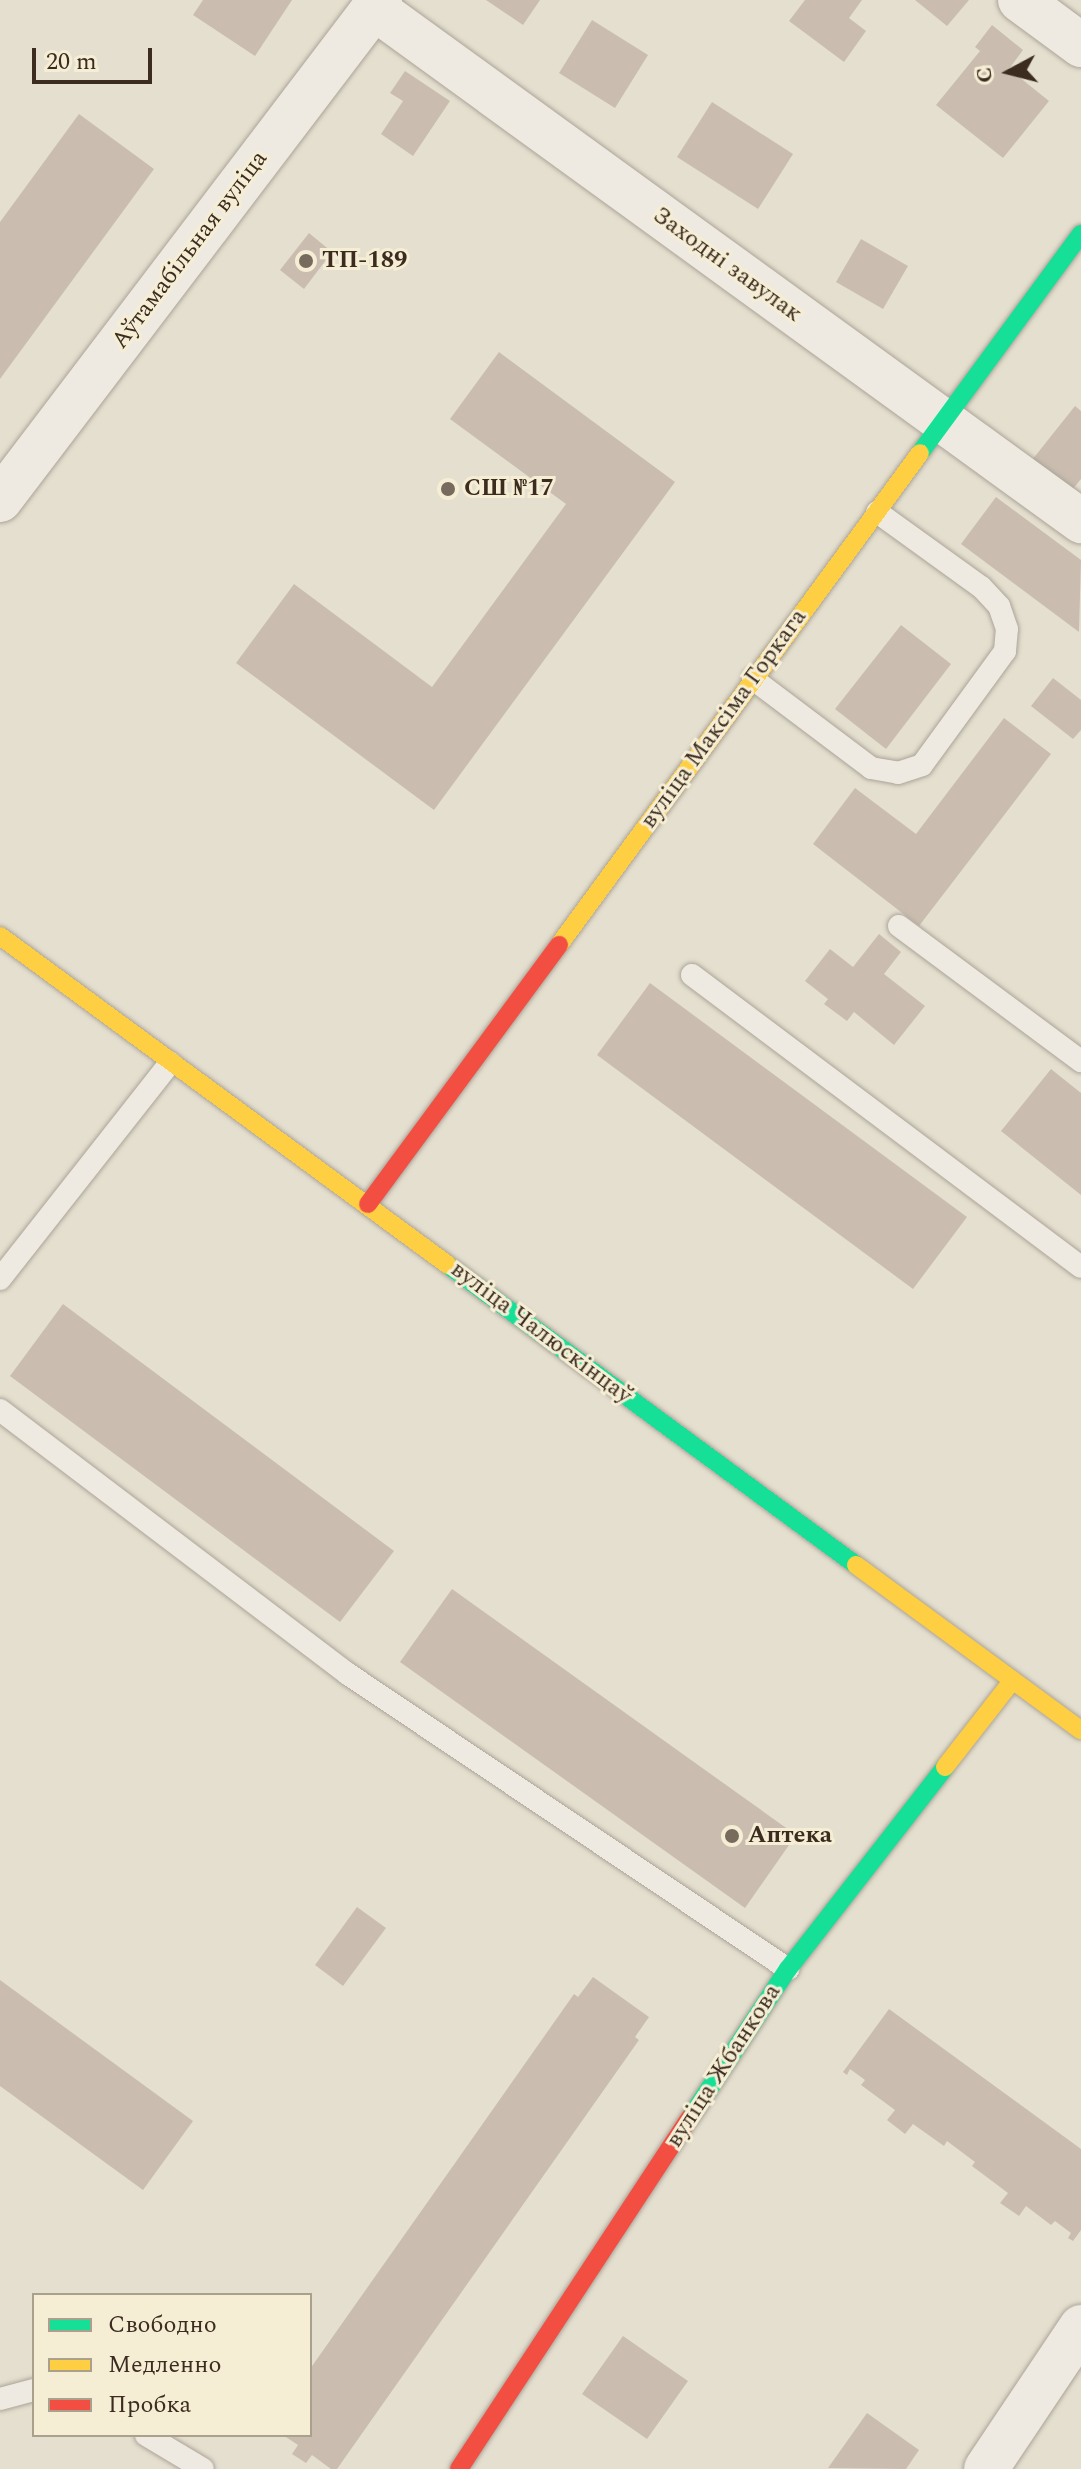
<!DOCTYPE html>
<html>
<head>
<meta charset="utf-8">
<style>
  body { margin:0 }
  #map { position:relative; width:1081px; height:2469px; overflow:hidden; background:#e5dfcf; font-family:Spectral,serif }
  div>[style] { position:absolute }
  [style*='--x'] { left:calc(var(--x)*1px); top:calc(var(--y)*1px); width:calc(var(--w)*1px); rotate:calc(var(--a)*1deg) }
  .building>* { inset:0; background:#cabdb0 }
  .roads { filter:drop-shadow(0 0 2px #aba498) drop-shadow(0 0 2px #aba498) }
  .lane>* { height:22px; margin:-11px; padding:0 11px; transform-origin:11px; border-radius:11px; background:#eeeae1 }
  .street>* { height:44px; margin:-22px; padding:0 22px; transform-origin:22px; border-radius:22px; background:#eeeae1 }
  .fast>* { height:18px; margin:-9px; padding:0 9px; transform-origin:9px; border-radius:9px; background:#16e098 }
  .slow>* { height:18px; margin:-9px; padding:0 9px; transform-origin:9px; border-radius:9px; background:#ffcf43 }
  .jam>* { height:18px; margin:-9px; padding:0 9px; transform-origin:9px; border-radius:9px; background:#f24e42 }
  .dots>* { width:22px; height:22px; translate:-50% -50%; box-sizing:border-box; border:4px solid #f6edd5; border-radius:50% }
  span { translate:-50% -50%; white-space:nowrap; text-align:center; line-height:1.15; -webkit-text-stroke:6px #f6edd5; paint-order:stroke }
  .street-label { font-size:24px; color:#3b2c1f }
  .poi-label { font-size:24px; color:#3b2c1f; font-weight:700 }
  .left { translate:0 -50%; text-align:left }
  .legend { position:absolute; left:32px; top:2293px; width:280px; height:144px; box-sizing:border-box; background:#f6edd5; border:2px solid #aba08c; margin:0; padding:10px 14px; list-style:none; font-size:24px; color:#3b2c1f }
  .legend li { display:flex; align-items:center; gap:16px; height:40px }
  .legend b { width:40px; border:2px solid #aba08c }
  .north { position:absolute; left:969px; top:32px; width:80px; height:80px; -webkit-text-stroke:6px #f6edd5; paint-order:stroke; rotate:263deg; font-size:22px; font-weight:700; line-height:32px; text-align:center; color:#3b2c1f }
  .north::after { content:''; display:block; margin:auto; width:28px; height:36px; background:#3b2c1f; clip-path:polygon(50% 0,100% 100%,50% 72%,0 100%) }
  .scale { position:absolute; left:32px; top:48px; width:120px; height:36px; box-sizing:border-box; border:4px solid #3b2c1f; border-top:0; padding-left:10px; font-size:24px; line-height:28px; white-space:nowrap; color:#3b2c1f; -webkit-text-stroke:6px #f6edd5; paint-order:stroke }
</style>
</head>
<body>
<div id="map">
  <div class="building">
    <div style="clip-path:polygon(203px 0,292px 0,255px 56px,193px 15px)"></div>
    <div style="clip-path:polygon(486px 0,540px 0,523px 25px)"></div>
    <div style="clip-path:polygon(805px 0,862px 0,849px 18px,866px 31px,844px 62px,789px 21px)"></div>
    <div style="clip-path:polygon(915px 0,969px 0,947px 26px)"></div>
    <div style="clip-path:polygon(592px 20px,648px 55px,615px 108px,559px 73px)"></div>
    <div style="clip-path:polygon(992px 25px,1023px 50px,1009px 69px,1049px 101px,1003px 158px,936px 105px,980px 51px,975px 47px)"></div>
    <div style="clip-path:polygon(405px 71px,450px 101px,413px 156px,381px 134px,403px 101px,390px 93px)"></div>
    <div style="clip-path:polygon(712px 102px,793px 154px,758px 209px,677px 157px)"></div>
    <div style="clip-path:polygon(79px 114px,154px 169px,0 379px,0 222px)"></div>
    <div style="clip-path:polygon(309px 233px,332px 252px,304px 289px,280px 270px)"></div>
    <div style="clip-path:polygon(861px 239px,908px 266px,883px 309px,836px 282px)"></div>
    <div style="clip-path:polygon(499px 352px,675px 482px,434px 810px,236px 663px,294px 584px,432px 687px,566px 504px,450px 419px)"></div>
    <div style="clip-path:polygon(1075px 406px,1081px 411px,1081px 479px,1072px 490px,1032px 460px)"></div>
    <div style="clip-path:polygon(996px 497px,1081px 560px,1079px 632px,961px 544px)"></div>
    <div style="clip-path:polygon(901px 625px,951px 664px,886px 749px,835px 709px)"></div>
    <div style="clip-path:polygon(1053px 678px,1081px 700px,1081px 730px,1073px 739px,1031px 706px)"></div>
    <div style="clip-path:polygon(1004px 718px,1051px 754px,919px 926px,813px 844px,855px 788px,916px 834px)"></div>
    <div style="clip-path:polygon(879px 934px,901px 952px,884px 974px,925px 1006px,894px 1045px,854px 1012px,847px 1021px,824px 1004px,828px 999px,805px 981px,830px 949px,853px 967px)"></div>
    <div style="clip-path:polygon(650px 983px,967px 1217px,913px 1289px,597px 1055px)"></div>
    <div style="clip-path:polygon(1051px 1069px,1081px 1093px,1081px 1195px,1001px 1131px)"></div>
    <div style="clip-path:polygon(63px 1304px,394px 1551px,340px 1622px,10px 1376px)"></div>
    <div style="clip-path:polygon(452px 1589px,796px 1835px,745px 1908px,400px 1662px)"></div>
    <div style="clip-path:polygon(357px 1907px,386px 1928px,343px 1986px,315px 1965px)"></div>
    <div style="clip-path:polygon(593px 1977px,649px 2017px,635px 2037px,639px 2040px,337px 2469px,331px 2469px,312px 2455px,306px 2463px,292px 2454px,298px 2445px,283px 2435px,310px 2435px,310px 2369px,574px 1994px,578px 1997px)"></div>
    <div style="clip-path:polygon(0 1980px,193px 2121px,143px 2190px,0 2086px)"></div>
    <div style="clip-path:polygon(889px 2009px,1081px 2149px,1081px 2230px,1073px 2241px,1068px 2238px,1071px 2233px,1055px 2221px,1051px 2225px,1026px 2206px,1019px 2216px,1000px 2203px,1008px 2193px,972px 2166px,975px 2162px,947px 2141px,944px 2146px,913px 2124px,905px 2134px,887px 2120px,895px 2110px,861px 2085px,865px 2080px,850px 2069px,847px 2075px,843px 2072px)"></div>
    <div style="clip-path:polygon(623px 2336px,688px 2381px,647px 2439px,582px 2394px)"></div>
    <div style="clip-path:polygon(867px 2413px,919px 2450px,906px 2469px,828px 2468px)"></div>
  </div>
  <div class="roads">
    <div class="lane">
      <div style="--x:753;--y:679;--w:148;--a:37"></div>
      <div style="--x:871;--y:768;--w:27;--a:10"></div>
      <div style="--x:898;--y:773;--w:25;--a:-18"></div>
      <div style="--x:922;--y:765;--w:141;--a:-53.9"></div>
      <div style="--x:1005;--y:651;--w:22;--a:-85"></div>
      <div style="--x:1007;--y:629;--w:24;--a:-109"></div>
      <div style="--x:999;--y:606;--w:26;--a:-133"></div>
      <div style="--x:981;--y:587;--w:128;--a:-144.2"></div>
      <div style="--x:899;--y:926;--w:227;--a:36.6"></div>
      <div style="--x:692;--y:975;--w:486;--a:36.9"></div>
      <div style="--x:0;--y:1279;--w:275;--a:-51.8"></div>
      <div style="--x:0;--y:1410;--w:437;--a:37.2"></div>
      <div style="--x:348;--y:1674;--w:530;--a:33.84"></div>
      <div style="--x:0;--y:2399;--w:35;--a:-15"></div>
      <div style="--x:146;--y:2435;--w:66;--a:30.8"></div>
    </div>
    <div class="street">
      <div style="--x:1020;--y:0;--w:76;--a:36.4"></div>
      <div style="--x:374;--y:8;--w:874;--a:35.96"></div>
      <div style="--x:0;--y:500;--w:628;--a:-52.77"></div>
      <div style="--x:986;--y:2469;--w:171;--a:-56.2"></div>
    </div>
    <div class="fast">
      <div style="--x:920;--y:453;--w:272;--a:-53.7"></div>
      <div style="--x:448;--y:1265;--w:506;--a:36.33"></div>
      <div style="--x:690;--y:2118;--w:178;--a:-56.7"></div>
      <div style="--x:788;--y:1969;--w:256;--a:-52.1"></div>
    </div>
    <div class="slow">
      <div style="--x:0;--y:936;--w:556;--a:36.29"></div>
      <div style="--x:559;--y:945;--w:610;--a:-53.73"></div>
      <div style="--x:856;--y:1565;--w:279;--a:36.3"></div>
      <div style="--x:945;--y:1767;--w:110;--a:-52"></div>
    </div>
    <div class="jam">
      <div style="--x:368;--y:1204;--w:322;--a:-53.6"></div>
      <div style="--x:459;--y:2469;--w:420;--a:-56.7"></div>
    </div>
  </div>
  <div class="dots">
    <div style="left:306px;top:261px;background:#766b5d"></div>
    <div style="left:448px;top:489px;background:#766b5d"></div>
    <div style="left:732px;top:1836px;background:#766b5d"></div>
  </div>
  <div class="street-label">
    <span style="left:190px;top:250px;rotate:-53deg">Аўтамабільная вуліца</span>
    <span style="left:727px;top:265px;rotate:36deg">Заходні завулак</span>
    <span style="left:724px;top:719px;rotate:-54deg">вуліца Максіма Горкага</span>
    <span style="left:541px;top:1333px;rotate:37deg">вуліца Чалюскінцаў</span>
    <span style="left:724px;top:2066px;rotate:-57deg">вуліца Жбанкова</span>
  </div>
  <div class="poi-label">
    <span class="left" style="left:322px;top:261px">ТП-189</span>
    <span class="left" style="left:464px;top:489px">СШ №17</span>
    <span class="left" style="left:748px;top:1836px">Аптека</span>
  </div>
  <ul class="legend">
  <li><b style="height:10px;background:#16e098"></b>Свободно</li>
  <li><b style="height:10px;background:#ffcf43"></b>Медленно</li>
  <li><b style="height:10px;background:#f24e42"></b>Пробка</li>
  </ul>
  <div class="north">С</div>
  <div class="scale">20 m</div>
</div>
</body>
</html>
